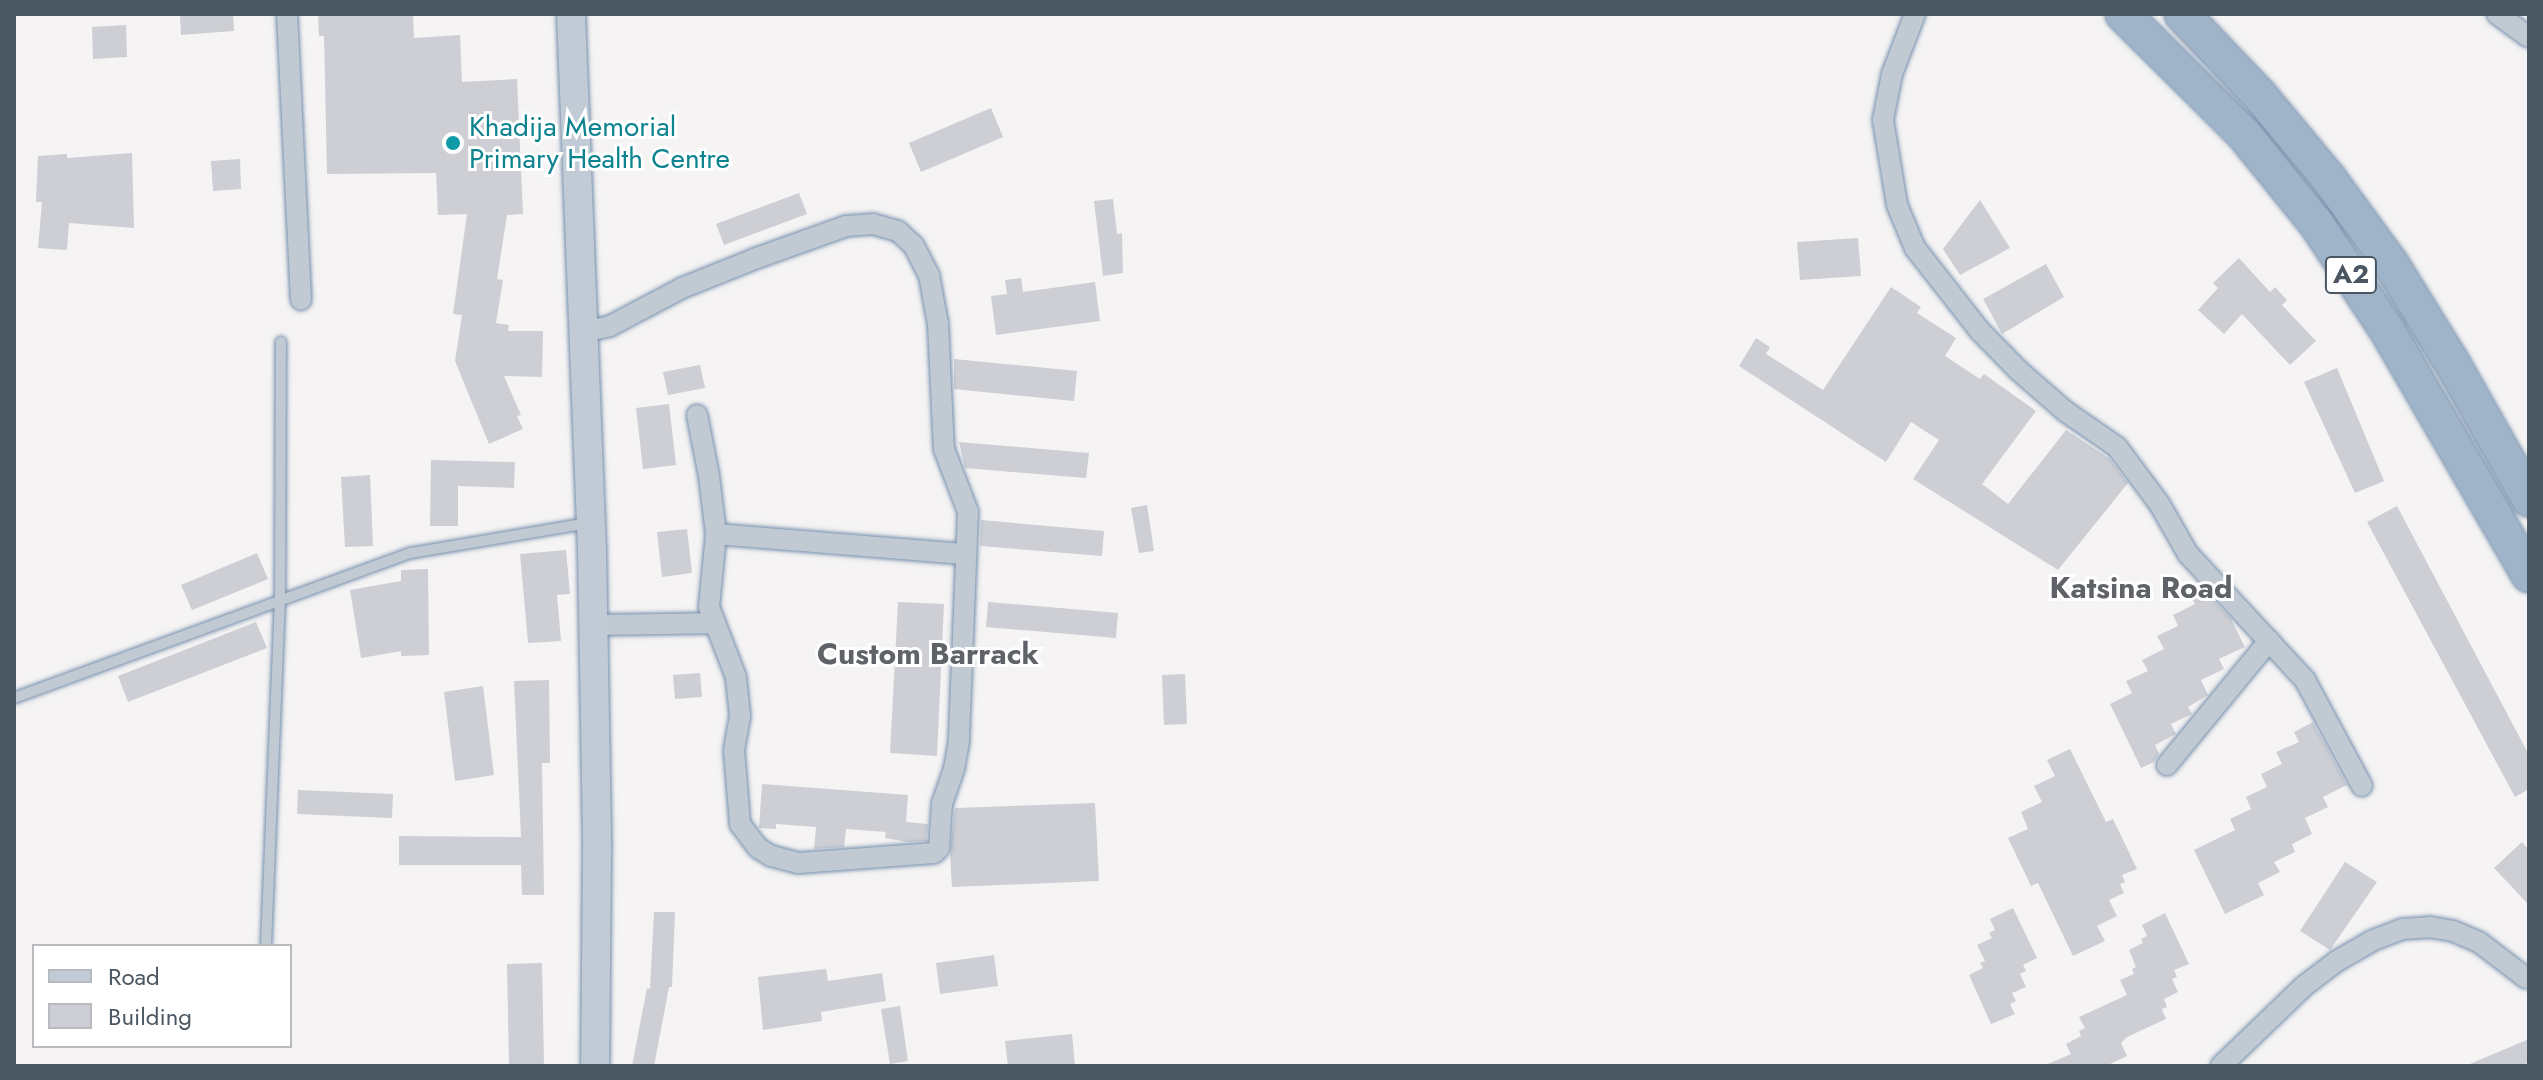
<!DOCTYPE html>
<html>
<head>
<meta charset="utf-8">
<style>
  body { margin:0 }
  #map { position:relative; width:2543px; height:1080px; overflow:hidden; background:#f5f3f3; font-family:Jost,sans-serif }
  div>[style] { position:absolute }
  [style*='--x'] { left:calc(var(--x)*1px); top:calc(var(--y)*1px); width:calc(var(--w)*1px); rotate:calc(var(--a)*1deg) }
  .building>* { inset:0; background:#cdcfd5 }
  .roads { filter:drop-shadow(0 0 2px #7690ad) drop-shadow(0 0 2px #7690ad) }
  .service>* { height:10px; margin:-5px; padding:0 5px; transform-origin:5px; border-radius:5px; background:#c1cad2 }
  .minor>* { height:20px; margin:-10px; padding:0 10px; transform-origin:10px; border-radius:10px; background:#c1cad2 }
  .secondary>* { height:28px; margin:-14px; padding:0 14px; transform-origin:14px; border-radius:14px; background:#c1cbd6 }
  .trunk>* { height:34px; margin:-17px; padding:0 17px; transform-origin:17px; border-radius:17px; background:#9fb4c9 }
  .dots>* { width:22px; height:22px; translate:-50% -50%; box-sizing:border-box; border:4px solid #fff; border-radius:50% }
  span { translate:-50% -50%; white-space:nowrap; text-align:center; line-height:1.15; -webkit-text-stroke:6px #fff; paint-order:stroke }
  .shield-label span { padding:2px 6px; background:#fff; border:2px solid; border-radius:6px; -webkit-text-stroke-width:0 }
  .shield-label { font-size:26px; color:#4a5661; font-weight:700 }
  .culture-label { font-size:28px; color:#0d838f }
  .left { translate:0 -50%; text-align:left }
  .neighbourhood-label { font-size:30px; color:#5f6368; font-weight:700 }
  .frame { position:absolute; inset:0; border:16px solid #4a5661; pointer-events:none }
  .legend { position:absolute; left:32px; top:944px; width:260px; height:104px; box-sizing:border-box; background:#fff; border:2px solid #b7bbc0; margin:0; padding:10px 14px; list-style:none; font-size:24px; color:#4a5661 }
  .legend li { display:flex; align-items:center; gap:16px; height:40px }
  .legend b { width:40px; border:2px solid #b7bbc0 }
</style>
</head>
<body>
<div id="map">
  <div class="building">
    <div style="clip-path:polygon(180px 14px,233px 14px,234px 31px,181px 35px)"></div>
    <div style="clip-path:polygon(318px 14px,413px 14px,414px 38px,460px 35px,462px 82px,517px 79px,523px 214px,507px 215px,497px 279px,503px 280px,496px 323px,509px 325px,508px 331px,543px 331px,542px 377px,504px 376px,521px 415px,517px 416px,523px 429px,489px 444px,455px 361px,462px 315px,453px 314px,467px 214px,438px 215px,436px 173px,327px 174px,324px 36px,319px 36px)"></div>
    <div style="clip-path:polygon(126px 25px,127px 57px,93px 59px,92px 27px)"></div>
    <div style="clip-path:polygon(991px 108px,1003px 137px,921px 172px,909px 143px)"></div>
    <div style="clip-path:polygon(132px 153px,134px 228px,69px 223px,67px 250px,38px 248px,42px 202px,36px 202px,38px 156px,67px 154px,67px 158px)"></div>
    <div style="clip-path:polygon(240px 159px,241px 189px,213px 191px,211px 161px)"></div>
    <div style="clip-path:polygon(799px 193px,807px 214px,724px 245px,716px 224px)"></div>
    <div style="clip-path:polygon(1113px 199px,1117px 234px,1122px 233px,1123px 273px,1103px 276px,1094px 201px)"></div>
    <div style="clip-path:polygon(1980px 200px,2010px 248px,1960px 275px,1943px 249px)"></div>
    <div style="clip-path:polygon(1858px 238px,1861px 276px,1800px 280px,1797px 242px)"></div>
    <div style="clip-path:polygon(2239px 258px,2270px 292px,2275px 287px,2287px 300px,2282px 305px,2316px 341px,2290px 365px,2242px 314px,2224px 334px,2198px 310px,2218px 288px,2213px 283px)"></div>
    <div style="clip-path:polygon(2046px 264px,2064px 297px,2002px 334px,1983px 299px)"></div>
    <div style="clip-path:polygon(1021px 278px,1023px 292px,1095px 282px,1100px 321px,996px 335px,991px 296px,1007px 294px,1005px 280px)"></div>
    <div style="clip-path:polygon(1891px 287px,1921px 307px,1917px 313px,1956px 338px,1945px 356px,1980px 379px,1984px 374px,2036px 411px,1982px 484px,2008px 504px,2066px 430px,2110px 459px,2128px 483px,2058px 570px,1913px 479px,1939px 440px,1911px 422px,1886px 462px,1739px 366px,1756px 338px,1770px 347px,1766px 354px,1823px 390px)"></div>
    <div style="clip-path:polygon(954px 359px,1077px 371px,1074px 401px,954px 389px)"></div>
    <div style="clip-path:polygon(700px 365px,705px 388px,668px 395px,663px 372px)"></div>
    <div style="clip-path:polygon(2337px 368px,2384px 481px,2355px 493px,2304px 382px)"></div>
    <div style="clip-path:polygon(669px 404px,676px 465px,643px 469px,636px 408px)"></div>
    <div style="clip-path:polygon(959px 442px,1089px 453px,1086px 478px,965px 468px)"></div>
    <div style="clip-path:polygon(431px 460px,515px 462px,514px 488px,458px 486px,458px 526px,430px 526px)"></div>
    <div style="clip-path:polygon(370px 475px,373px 546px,345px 547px,341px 477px)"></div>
    <div style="clip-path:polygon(1147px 505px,1154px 551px,1139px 553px,1131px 508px)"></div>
    <div style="clip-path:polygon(2397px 506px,2529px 755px,2529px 789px,2515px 797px,2367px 522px)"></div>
    <div style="clip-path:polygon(981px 520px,1104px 531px,1102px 556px,980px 546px)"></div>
    <div style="clip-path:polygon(687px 529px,692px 573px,662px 577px,657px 532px)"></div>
    <div style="clip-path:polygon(566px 550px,570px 594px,557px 595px,561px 641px,528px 643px,520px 554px)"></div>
    <div style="clip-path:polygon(257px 553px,268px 579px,192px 610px,181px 585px)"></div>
    <div style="clip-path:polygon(428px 569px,429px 655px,401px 656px,401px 651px,361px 658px,350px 590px,401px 581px,401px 570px)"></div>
    <div style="clip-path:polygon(2202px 588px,2231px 619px,2245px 647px,2219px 659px,2224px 669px,2201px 680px,2208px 695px,2188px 707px,2192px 714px,2171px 724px,2176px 734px,2155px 745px,2159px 754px,2154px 762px,2141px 768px,2110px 704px,2132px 693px,2126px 681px,2148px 671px,2142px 660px,2164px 649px,2157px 636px,2178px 626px,2173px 615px,2195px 604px,2190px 594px)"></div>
    <div style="clip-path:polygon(898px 602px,944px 604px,937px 756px,890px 753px)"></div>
    <div style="clip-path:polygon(988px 602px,1118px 613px,1116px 638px,986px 627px)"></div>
    <div style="clip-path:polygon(256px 622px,267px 648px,128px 702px,118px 676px)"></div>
    <div style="clip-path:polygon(700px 673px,702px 697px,675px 699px,673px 675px)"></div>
    <div style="clip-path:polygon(1185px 674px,1187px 724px,1164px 725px,1162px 675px)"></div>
    <div style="clip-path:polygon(549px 680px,550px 763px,542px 763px,544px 895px,522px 895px,521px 865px,399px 865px,399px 836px,521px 837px,514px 681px)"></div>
    <div style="clip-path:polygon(483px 686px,494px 775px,455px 781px,444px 692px)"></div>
    <div style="clip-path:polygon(2313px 722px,2347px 785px,2323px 797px,2328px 807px,2305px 818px,2312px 834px,2292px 844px,2295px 852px,2274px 862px,2280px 872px,2258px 883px,2264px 895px,2225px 914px,2194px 850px,2235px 830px,2230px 819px,2251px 809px,2246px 797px,2267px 787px,2261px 774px,2282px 764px,2276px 752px,2299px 742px,2294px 732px)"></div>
    <div style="clip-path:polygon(2070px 749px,2106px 822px,2113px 819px,2137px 869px,2122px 875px,2125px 882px,2120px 884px,2124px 893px,2109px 900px,2117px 916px,2097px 926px,2105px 941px,2073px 956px,2038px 883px,2031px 886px,2008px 838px,2028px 829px,2021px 812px,2042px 802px,2034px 786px,2055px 776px,2047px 760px)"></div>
    <div style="clip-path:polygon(762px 784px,908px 795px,906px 822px,928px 824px,926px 841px,908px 842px,885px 838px,886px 832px,846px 829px,844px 847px,814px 849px,816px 827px,776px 824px,776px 829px,759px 828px)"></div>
    <div style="clip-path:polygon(298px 790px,393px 794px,392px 818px,297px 814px)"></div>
    <div style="clip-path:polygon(1095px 803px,1099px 881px,952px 887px,950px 854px,955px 808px)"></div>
    <div style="clip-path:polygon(2522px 842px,2529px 850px,2529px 905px,2494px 868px)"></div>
    <div style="clip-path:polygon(2345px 862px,2377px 882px,2330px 950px,2300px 931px)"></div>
    <div style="clip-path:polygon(2013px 908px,2037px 958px,2023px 965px,2026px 971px,2020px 974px,2026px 987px,2012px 993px,2016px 1001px,2010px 1004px,2015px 1014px,1991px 1024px,1969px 975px,1983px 968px,1980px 963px,1985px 961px,1977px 945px,1992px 938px,1989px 933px,1995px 930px,1990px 919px)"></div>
    <div style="clip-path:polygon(654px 912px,675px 912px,672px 987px,669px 987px,654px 1066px,632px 1066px,647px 988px,650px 989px)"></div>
    <div style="clip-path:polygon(2165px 913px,2189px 964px,2174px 970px,2177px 977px,2172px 979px,2178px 992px,2164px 999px,2167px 1007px,2162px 1009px,2166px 1019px,2127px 1037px,2121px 1043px,2127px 1056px,2106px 1066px,2043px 1066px,2071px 1054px,2066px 1044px,2081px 1036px,2079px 1031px,2085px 1028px,2079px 1017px,2127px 995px,2120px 980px,2134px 974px,2132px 969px,2136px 967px,2129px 950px,2143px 943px,2141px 939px,2147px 936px,2142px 925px)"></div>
    <div style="clip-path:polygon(994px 955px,998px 986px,940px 994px,936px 963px)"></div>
    <div style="clip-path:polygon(542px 963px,544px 1066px,509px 1066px,507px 964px)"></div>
    <div style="clip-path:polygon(826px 969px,828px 981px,882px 973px,886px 1001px,821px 1012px,822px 1021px,763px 1030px,758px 977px)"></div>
    <div style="clip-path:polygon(900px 1006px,908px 1061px,890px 1064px,881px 1009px)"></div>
    <div style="clip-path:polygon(1072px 1034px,1075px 1066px,1008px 1066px,1005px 1041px)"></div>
    <div style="clip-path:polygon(2529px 1039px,2529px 1062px,2521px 1066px,2465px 1066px)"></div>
  </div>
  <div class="roads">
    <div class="service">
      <div style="--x:14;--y:698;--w:423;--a:-20.1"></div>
      <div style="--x:411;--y:553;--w:181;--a:-9.6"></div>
      <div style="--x:266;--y:946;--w:346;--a:-87.7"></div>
      <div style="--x:280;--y:600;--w:258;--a:-89.8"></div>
    </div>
    <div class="minor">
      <div style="--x:287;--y:14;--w:286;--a:87.2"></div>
      <div style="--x:1915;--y:14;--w:64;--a:111"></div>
      <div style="--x:1892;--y:74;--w:47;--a:101.1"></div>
      <div style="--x:1883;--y:120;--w:86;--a:80.6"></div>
      <div style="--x:1897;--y:205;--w:47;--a:67.3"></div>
      <div style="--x:1915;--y:248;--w:104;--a:52"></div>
      <div style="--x:1979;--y:330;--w:56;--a:45.7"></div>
      <div style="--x:2018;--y:370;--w:62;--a:41.1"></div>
      <div style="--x:2065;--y:411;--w:63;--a:34.7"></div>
      <div style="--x:2117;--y:447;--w:72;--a:53.4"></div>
      <div style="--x:2160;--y:505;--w:56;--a:60.3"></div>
      <div style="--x:2188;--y:554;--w:172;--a:47.1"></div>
      <div style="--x:2305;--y:680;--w:120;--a:61.7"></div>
      <div style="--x:2497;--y:14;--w:39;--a:36"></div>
      <div style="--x:584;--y:332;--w:27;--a:-13"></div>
      <div style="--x:610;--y:326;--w:81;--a:-27.8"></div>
      <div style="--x:682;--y:288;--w:78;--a:-21.9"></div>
      <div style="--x:754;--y:259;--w:98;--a:-19.7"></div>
      <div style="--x:846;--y:226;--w:27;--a:-4"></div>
      <div style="--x:873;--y:224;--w:26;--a:16"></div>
      <div style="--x:898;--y:231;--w:22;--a:43"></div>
      <div style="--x:914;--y:246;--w:33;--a:63"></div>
      <div style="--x:929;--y:275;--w:50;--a:79.6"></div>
      <div style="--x:938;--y:324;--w:125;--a:87.3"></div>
      <div style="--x:944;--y:449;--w:67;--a:69.1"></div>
      <div style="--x:968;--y:512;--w:229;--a:92.3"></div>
      <div style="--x:959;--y:741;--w:28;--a:100"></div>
      <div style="--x:954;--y:769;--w:37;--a:109"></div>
      <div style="--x:942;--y:804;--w:44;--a:93.9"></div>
      <div style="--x:939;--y:848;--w:7;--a:135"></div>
      <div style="--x:934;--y:853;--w:136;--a:175.8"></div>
      <div style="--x:798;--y:863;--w:28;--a:-165"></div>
      <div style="--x:771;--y:856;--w:15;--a:-148"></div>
      <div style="--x:758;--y:848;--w:30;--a:-127"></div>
      <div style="--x:740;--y:824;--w:74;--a:-94.6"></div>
      <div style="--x:734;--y:750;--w:35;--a:-80"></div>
      <div style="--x:740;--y:716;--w:39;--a:-96"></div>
      <div style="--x:736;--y:677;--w:75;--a:-111.1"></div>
      <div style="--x:709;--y:607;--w:73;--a:-84.5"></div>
      <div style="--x:716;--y:534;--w:58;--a:-96.9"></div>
      <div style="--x:709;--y:476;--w:62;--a:-101.1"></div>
      <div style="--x:716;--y:534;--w:251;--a:4.6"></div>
      <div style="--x:592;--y:625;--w:123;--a:-0.9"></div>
      <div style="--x:2167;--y:765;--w:161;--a:-50.6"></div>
      <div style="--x:2221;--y:1066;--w:115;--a:-43.9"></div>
      <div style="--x:2304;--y:986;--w:41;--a:-37.1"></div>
      <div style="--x:2337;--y:961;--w:39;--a:-30"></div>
      <div style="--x:2371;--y:941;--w:34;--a:-21"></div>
      <div style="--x:2403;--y:929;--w:26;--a:-4"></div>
      <div style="--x:2429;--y:927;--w:24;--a:9"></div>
      <div style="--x:2453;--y:931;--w:28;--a:23"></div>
      <div style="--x:2479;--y:942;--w:59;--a:37.5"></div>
    </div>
    <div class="secondary">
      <div style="--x:571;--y:14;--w:536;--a:87.76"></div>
      <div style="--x:592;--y:550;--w:301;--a:89"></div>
      <div style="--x:597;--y:851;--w:215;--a:90.5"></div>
    </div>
    <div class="trunk">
      <div style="--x:2123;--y:14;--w:169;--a:44.8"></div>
      <div style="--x:2243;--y:133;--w:116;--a:51"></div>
      <div style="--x:2316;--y:223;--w:128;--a:56.4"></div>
      <div style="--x:2387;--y:330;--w:283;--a:59.9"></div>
      <div style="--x:2182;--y:14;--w:115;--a:46.4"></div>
      <div style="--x:2261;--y:97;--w:107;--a:50.3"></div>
      <div style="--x:2329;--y:179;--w:105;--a:53.9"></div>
      <div style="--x:2391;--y:264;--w:114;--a:58.3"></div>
      <div style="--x:2451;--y:361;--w:159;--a:60.5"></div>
    </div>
  </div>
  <div class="dots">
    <div style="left:453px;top:143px;background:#0f9aa8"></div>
  </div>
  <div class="shield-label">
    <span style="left:2351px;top:275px">A2</span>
  </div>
  <div class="culture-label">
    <span class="left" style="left:469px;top:143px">Khadija Memorial<br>Primary Health Centre</span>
  </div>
  <div class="neighbourhood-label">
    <span style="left:2141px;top:588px">Katsina Road</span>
    <span style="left:928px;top:654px">Custom Barrack</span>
  </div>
  <div class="frame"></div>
  <ul class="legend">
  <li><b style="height:10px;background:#c1cbd6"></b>Road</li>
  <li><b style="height:22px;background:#cdcfd5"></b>Building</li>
  </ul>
</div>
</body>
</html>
